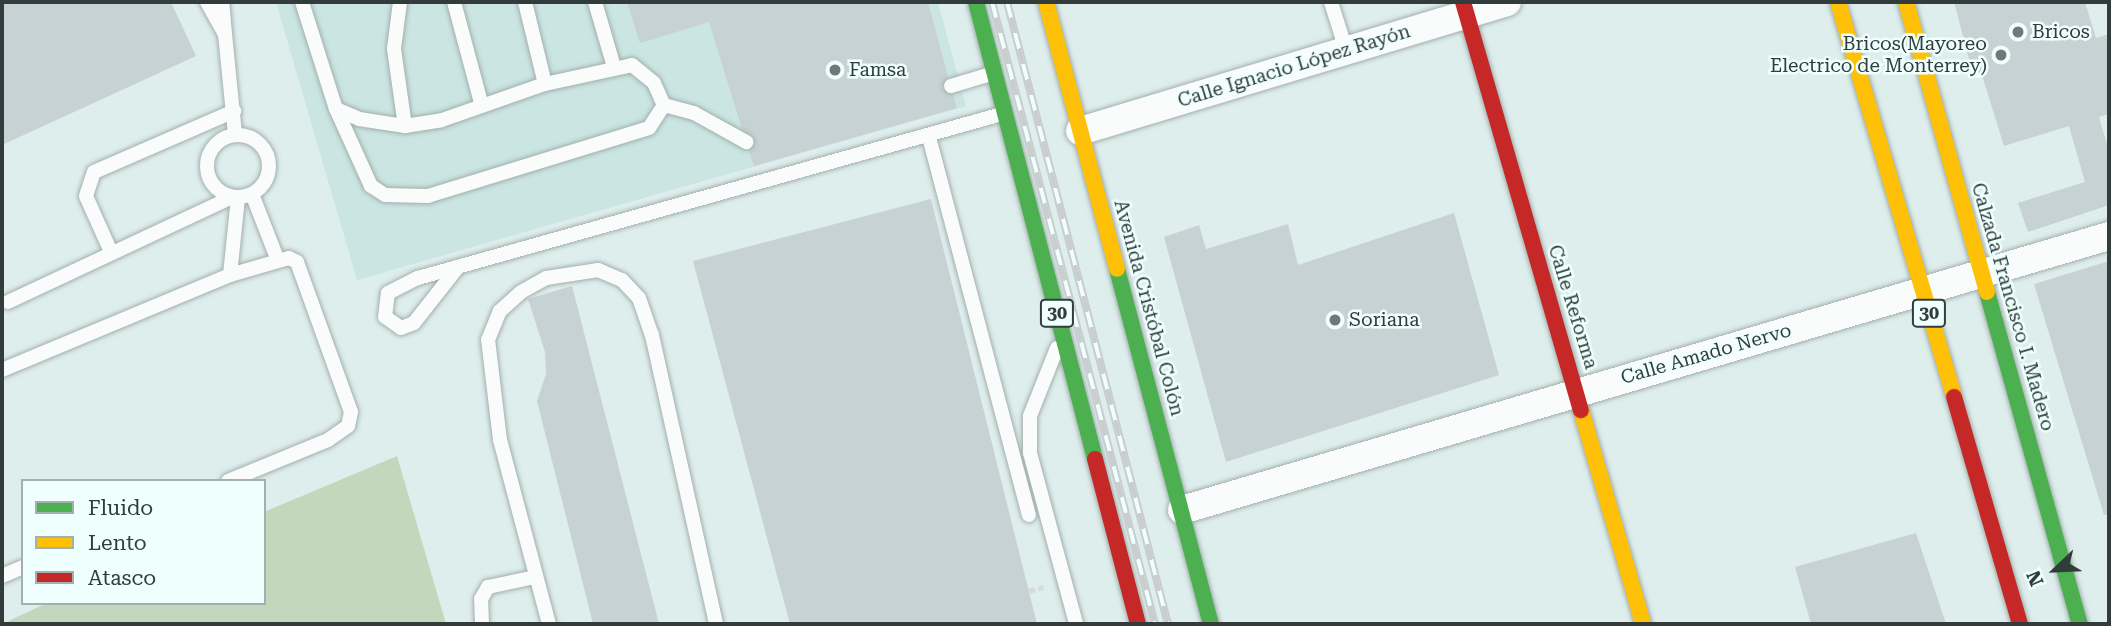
<!DOCTYPE html>
<html>
<head>
<meta charset="utf-8">
<style>
  body { margin:0 }
  #map { position:relative; width:2111px; height:626px; overflow:hidden; background:#deeeec; font-family:"Roboto Serif",serif }
  div>[style] { position:absolute }
  [style*='--x'] { left:calc(var(--x)*1px); top:calc(var(--y)*1px); width:calc(var(--w)*1px); rotate:calc(var(--a)*1deg) }
  .built>* { inset:0; background:#cae5e2 }
  .green>* { inset:0; background:#c2d7bc }
  .building>* { inset:0; background:#c6d2d3 }
  .path>* { height:4.5px; margin-top:-2.25px; transform-origin:0; background:repeating-linear-gradient(90deg,#d6dada 0 7px,transparent 0 10.5px) }
  .roads { filter:drop-shadow(0 0 2px #a2afad) drop-shadow(0 0 2px #a2afad) }
  .lane>* { height:14px; margin:-7px; padding:0 7px; transform-origin:7px; border-radius:7px; background:#fafcfc }
  .lane>.ring { margin:-7px; padding:0; box-sizing:content-box; background:none; border:14px solid #fafcfc; border-radius:50% }
  .street>* { height:28px; margin:-14px; padding:0 14px; transform-origin:14px; border-radius:14px; background:#fafcfc }
  .fast>* { height:16px; margin:-8px; padding:0 8px; transform-origin:8px; border-radius:8px; background:#4caf50 }
  .slow>* { height:16px; margin:-8px; padding:0 8px; transform-origin:8px; border-radius:8px; background:#ffc107 }
  .jam>* { height:16px; margin:-8px; padding:0 8px; transform-origin:8px; border-radius:8px; background:#c62828 }
  .rail>* { height:8px; margin-top:-4px; transform-origin:0; background:repeating-linear-gradient(90deg,#eefffd 0 16px,#c9cdcd 0 32px); box-sizing:border-box; border-block:2px solid #c9cdcd }
  .dots>* { width:19px; height:19px; translate:-50% -50%; box-sizing:border-box; border:4px solid #eefffd; border-radius:50% }
  span { translate:-50% -50%; white-space:nowrap; text-align:center; line-height:1.15; -webkit-text-stroke:5px #eefffd; paint-order:stroke }
  .shield-label span { padding:2px 5px; background:#eefffd; border:2px solid; border-radius:5px; -webkit-text-stroke-width:0 }
  .shield-label { font-size:18px; color:#313c3b; font-weight:700 }
  .poi-label { font-size:19px; color:#313c3b }
  .left { translate:0 -50%; text-align:left }
  .right { translate:-100% -50%; text-align:right }
  .street-label { font-size:19px; color:#313c3b }
  .frame { position:absolute; inset:0; border:4px solid #313c3b; pointer-events:none }
  .legend { position:absolute; left:21px; top:479px; width:245px; height:126px; box-sizing:border-box; background:#eefffd; border:2px solid #a2b1af; margin:0; padding:9px 12px; list-style:none; font-size:21px; color:#313c3b }
  .legend li { display:flex; align-items:center; gap:14px; height:35px }
  .legend b { width:35px; border:2px solid #a2b1af }
  .north { position:absolute; left:2020px; top:535px; width:70px; height:70px; -webkit-text-stroke:5px #eefffd; paint-order:stroke; rotate:247deg; font-size:19px; font-weight:700; line-height:28px; text-align:center; color:#313c3b }
  .north::after { content:''; display:block; margin:auto; width:24px; height:32px; background:#313c3b; clip-path:polygon(50% 0,100% 100%,50% 72%,0 100%) }
</style>
</head>
<body>
<div id="map">
  <div class="built">
    <div style="clip-path:polygon(276px 2px,938px 2px,966px 106px,357px 280px)"></div>
  </div>
  <div class="green">
    <div style="clip-path:polygon(397px 456px,446px 624px,2px 624px,47px 603px,264px 603px,264px 512px)"></div>
  </div>
  <div class="building">
    <div style="clip-path:polygon(2px 2px,171px 2px,196px 56px,2px 145px)"></div>
    <div style="clip-path:polygon(627px 2px,928px 2px,948px 77px,942px 88px,953px 95px,957px 108px,754px 166px,749px 151px,755px 138px,742px 129px,709px 22px,640px 43px)"></div>
    <div style="clip-path:polygon(1954px 2px,2085px 2px,2096px 38px,2109px 34px,2109px 114px,2099px 117px,2109px 151px,2109px 205px,2028px 232px,2018px 203px,2085px 182px,2069px 126px,2004px 146px,1981px 72px,1973px 74px)"></div>
    <div style="clip-path:polygon(931px 199px,1037px 624px,790px 624px,693px 261px)"></div>
    <div style="clip-path:polygon(1454px 213px,1499px 375px,1226px 462px,1164px 237px,1199px 225px,1206px 249px,1288px 224px,1298px 265px)"></div>
    <div style="clip-path:polygon(2109px 261px,2109px 514px,2104px 515px,2034px 284px)"></div>
    <div style="clip-path:polygon(572px 286px,659px 624px,593px 624px,537px 401px,546px 374px,545px 352px,528px 299px)"></div>
    <div style="clip-path:polygon(1916px 533px,1946px 624px,1811px 624px,1795px 567px)"></div>
  </div>
  <div class="path">
    <div style="--x:1028;--y:591;--w:16;--a:-14"></div>
  </div>
  <div class="roads">
    <div class="lane">
      <div style="--x:207;--y:2;--w:37;--a:61"></div>
      <div style="--x:225;--y:34;--w:32;--a:-95"></div>
      <div style="--x:302;--y:2;--w:112;--a:72.4"></div>
      <div style="--x:400;--y:2;--w:47;--a:97.3"></div>
      <div style="--x:394;--y:49;--w:78;--a:81.9"></div>
      <div style="--x:454;--y:2;--w:105;--a:75"></div>
      <div style="--x:525;--y:2;--w:84;--a:76.3"></div>
      <div style="--x:595;--y:2;--w:68;--a:73.7"></div>
      <div style="--x:1331;--y:2;--w:50;--a:72.6"></div>
      <div style="--x:225;--y:34;--w:101;--a:84.3"></div>
      <div style="--x:632;--y:65;--w:28;--a:39"></div>
      <div style="--x:654;--y:83;--w:24;--a:66"></div>
      <div style="--x:664;--y:105;--w:27;--a:123"></div>
      <div style="--x:649;--y:128;--w:231;--a:162.9"></div>
      <div style="--x:428;--y:196;--w:43;--a:-178.7"></div>
      <div style="--x:385;--y:195;--w:17;--a:-147"></div>
      <div style="--x:371;--y:186;--w:85;--a:-114.4"></div>
      <div style="--x:336;--y:109;--w:25;--a:23"></div>
      <div style="--x:359;--y:119;--w:47;--a:8.7"></div>
      <div style="--x:405;--y:126;--w:37;--a:-9"></div>
      <div style="--x:442;--y:120;--w:109;--a:-19.3"></div>
      <div style="--x:545;--y:84;--w:89;--a:-12.3"></div>
      <div style="--x:951;--y:86;--w:45;--a:-16.8"></div>
      <div style="--x:664;--y:105;--w:31;--a:15"></div>
      <div style="--x:694;--y:113;--w:60;--a:29.1"></div>
      <div class="ring" style="left:207px;top:135px;width:48px;height:48px"></div>
      <div style="--x:929;--y:137;--w:391;--a:75.2"></div>
      <div style="--x:252;--y:194;--w:69;--a:68.7"></div>
      <div style="--x:111;--y:252;--w:61;--a:-114.1"></div>
      <div style="--x:86;--y:196;--w:25;--a:-72"></div>
      <div style="--x:94;--y:172;--w:153;--a:-23.5"></div>
      <div style="--x:458;--y:267;--w:71;--a:128.2"></div>
      <div style="--x:414;--y:323;--w:14;--a:159"></div>
      <div style="--x:401;--y:328;--w:19;--a:-145"></div>
      <div style="--x:385;--y:317;--w:24;--a:-83"></div>
      <div style="--x:388;--y:293;--w:34;--a:-27"></div>
      <div style="--x:418;--y:278;--w:607;--a:-15.69"></div>
      <div style="--x:230;--y:275;--w:78;--a:-84.1"></div>
      <div style="--x:8;--y:302;--w:247;--a:-25.1"></div>
      <div style="--x:1057;--y:348;--w:73;--a:111.7"></div>
      <div style="--x:1030;--y:416;--w:37;--a:90"></div>
      <div style="--x:1030;--y:453;--w:177;--a:74.9"></div>
      <div style="--x:2;--y:370;--w:247;--a:-22.6"></div>
      <div style="--x:230;--y:275;--w:61;--a:-16.1"></div>
      <div style="--x:289;--y:258;--w:9;--a:27"></div>
      <div style="--x:297;--y:262;--w:159;--a:70.2"></div>
      <div style="--x:351;--y:412;--w:14;--a:102"></div>
      <div style="--x:348;--y:426;--w:24;--a:145"></div>
      <div style="--x:328;--y:440;--w:108;--a:157.7"></div>
      <div style="--x:2;--y:576;--w:23;--a:-23"></div>
      <div style="--x:482;--y:624;--w:25;--a:-92"></div>
      <div style="--x:481;--y:599;--w:14;--a:-60"></div>
      <div style="--x:488;--y:587;--w:48;--a:-12"></div>
      <div style="--x:549;--y:624;--w:190;--a:-104.9"></div>
      <div style="--x:500;--y:440;--w:101;--a:-96.8"></div>
      <div style="--x:488;--y:340;--w:31;--a:-68"></div>
      <div style="--x:500;--y:311;--w:28;--a:-42"></div>
      <div style="--x:521;--y:292;--w:29;--a:-29"></div>
      <div style="--x:546;--y:278;--w:53;--a:-8.7"></div>
      <div style="--x:598;--y:270;--w:26;--a:23"></div>
      <div style="--x:622;--y:280;--w:25;--a:47"></div>
      <div style="--x:639;--y:298;--w:39;--a:71"></div>
      <div style="--x:652;--y:335;--w:296;--a:77.5"></div>
    </div>
    <div class="street">
      <div style="--x:1080;--y:131;--w:446;--a:-16.8"></div>
      <div style="--x:1182;--y:510;--w:967;--a:-16.47"></div>
    </div>
    <div class="fast">
      <div style="--x:976;--y:2;--w:472;--a:75.4"></div>
      <div style="--x:1117;--y:269;--w:367;--a:75.2"></div>
      <div style="--x:1987;--y:292;--w:345;--a:74.4"></div>
    </div>
    <div class="slow">
      <div style="--x:1046;--y:2;--w:276;--a:75.1"></div>
      <div style="--x:1838;--y:2;--w:412;--a:73.6"></div>
      <div style="--x:1906;--y:2;--w:301;--a:74.4"></div>
      <div style="--x:1581;--y:410;--w:223;--a:73.8"></div>
    </div>
    <div class="jam">
      <div style="--x:1463;--y:2;--w:425;--a:73.9"></div>
      <div style="--x:1954;--y:397;--w:236;--a:73.8"></div>
      <div style="--x:1095;--y:459;--w:171;--a:75.4"></div>
    </div>
  </div>
  <div class="rail">
    <div style="--x:992;--y:2;--w:643;--a:75.32"></div>
    <div style="--x:1007;--y:2;--w:642;--a:75.49"></div>
  </div>
  <div class="dots">
    <div style="left:2018px;top:32px;background:#6e7a79"></div>
    <div style="left:2001px;top:55px;background:#6e7a79"></div>
    <div style="left:835px;top:70px;background:#6e7a79"></div>
    <div style="left:1335px;top:320px;background:#6e7a79"></div>
  </div>
  <div class="shield-label">
    <span style="left:1057px;top:313px">30</span>
    <span style="left:1929px;top:313px">30</span>
  </div>
  <div class="poi-label">
    <span class="left" style="left:2032px;top:32px">Bricos</span>
    <span class="right" style="left:1987px;top:55px">Bricos(Mayoreo<br>Electrico de Monterrey)</span>
    <span class="left" style="left:849px;top:70px">Famsa</span>
    <span class="left" style="left:1349px;top:320px">Soriana</span>
  </div>
  <div class="street-label">
    <span style="left:1294px;top:66px;rotate:-17deg">Calle Ignacio López Rayón</span>
    <span style="left:1573px;top:307px;rotate:73deg">Calle Reforma</span>
    <span style="left:2013px;top:307px;rotate:74deg">Calzada Francisco I. Madero</span>
    <span style="left:1149px;top:308px;rotate:75deg">Avenida Cristóbal Colón</span>
    <span style="left:1706px;top:354px;rotate:-16deg">Calle Amado Nervo</span>
  </div>
  <div class="frame"></div>
  <ul class="legend">
  <li><b style="height:9px;background:#4caf50"></b>Fluido</li>
  <li><b style="height:9px;background:#ffc107"></b>Lento</li>
  <li><b style="height:9px;background:#c62828"></b>Atasco</li>
  </ul>
  <div class="north">N</div>
</div>
</body>
</html>
